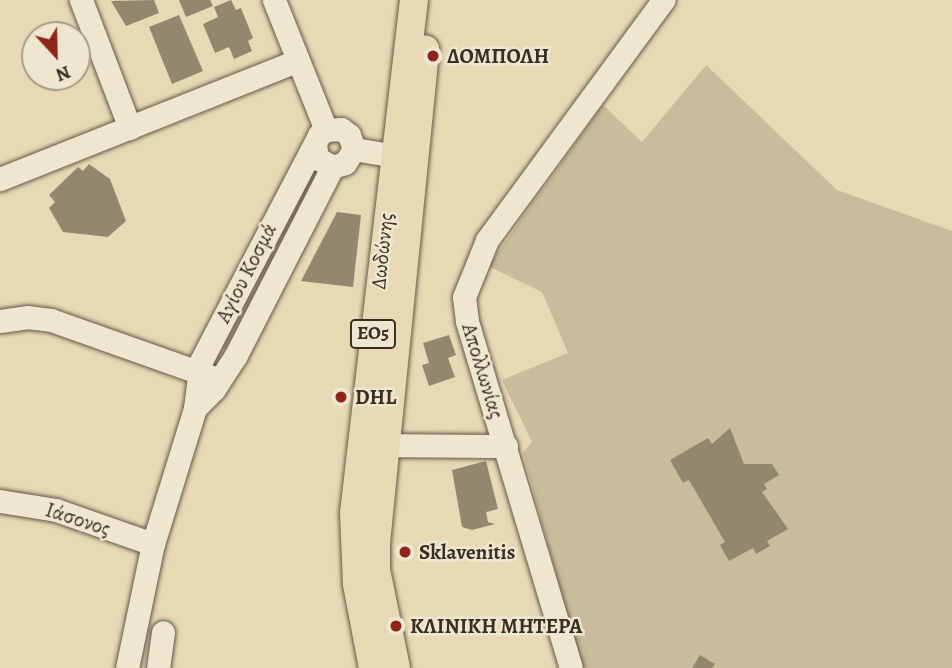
<!DOCTYPE html>
<html>
<head>
<meta charset="utf-8">
<style>
  body { margin:0 }
  #map { position:relative; width:952px; height:668px; overflow:hidden; background:#e7d9b5; font-family:Alegreya,serif }
  div>[style] { position:absolute }
  [style*='--x'] { left:calc(var(--x)*1px); top:calc(var(--y)*1px); width:calc(var(--w)*1px); rotate:calc(var(--a)*1deg) }
  .green>* { inset:0; background:#c9bc9c }
  .building>* { inset:0; background:#93876e }
  .roads { filter:drop-shadow(0 0 2px #645947) drop-shadow(0 0 2px #645947) }
  .minor>* { height:23px; margin:-11.5px; padding:0 11.5px; transform-origin:11.5px; border-radius:11.5px; background:#efe6cf }
  .major>* { height:28px; margin:-14px; padding:0 14px; transform-origin:14px; border-radius:14px; background:#e7d9b5 }
  .dots>* { width:19px; height:19px; translate:-50% -50%; box-sizing:border-box; border:4px solid #efe6cf; border-radius:50% }
  span { translate:-50% -50%; white-space:nowrap; text-align:center; line-height:1.15; -webkit-text-stroke:5px #efe6cf; paint-order:stroke }
  .shield-label span { padding:2px 5px; background:#efe6cf; border:2px solid; border-radius:5px; -webkit-text-stroke-width:0 }
  .shield-label { font-size:19px; color:#392e22; font-weight:700 }
  .poi-label { font-size:21px; color:#392e22; font-weight:700 }
  .left { translate:0 -50%; text-align:left }
  .street-label { font-size:21px; color:#392e22 }
  .north { position:absolute; left:21px; top:21px; width:70px; height:70px; box-sizing:border-box; background:#efe6cf; border:2px solid #a69c8a; border-radius:50%; rotate:158deg; font-size:19px; font-weight:700; line-height:28px; text-align:center; color:#392e22 }
  .north::after { content:''; display:block; margin:auto; width:24px; height:32px; background:#8f2418; clip-path:polygon(50% 0,100% 100%,50% 72%,0 100%) }
</style>
</head>
<body>
<div id="map">
  <div class="green">
    <div style="clip-path:polygon(706px 65px,837px 190px,952px 231px,952px 668px,582px 668px,523px 453px,532px 442px,502px 380px,568px 353px,542px 292px,488px 266px,603px 105px,642px 142px)"></div>
    <div style="clip-path:polygon(308px 167px,318px 173px,226px 349px,216px 344px)"></div>
  </div>
  <div class="building">
    <div style="clip-path:polygon(154px 0,159px 13px,126px 26px,111px 1px)"></div>
    <div style="clip-path:polygon(179px 0,210px 0,213px 6px,186px 17px)"></div>
    <div style="clip-path:polygon(231px 0,236px 10px,241px 8px,253px 38px,248px 41px,252px 51px,234px 59px,229px 47px,215px 53px,203px 24px,218px 17px,214px 7px)"></div>
    <div style="clip-path:polygon(179px 15px,203px 71px,172px 84px,149px 27px)"></div>
    <div style="clip-path:polygon(89px 164px,110px 179px,126px 221px,108px 237px,63px 232px,49px 208px,55px 202px,49px 195px,78px 167px,83px 171px)"></div>
    <div style="clip-path:polygon(337px 212px,361px 215px,353px 287px,301px 281px)"></div>
    <div style="clip-path:polygon(449px 335px,456px 355px,448px 358px,455px 377px,429px 386px,422px 365px,429px 363px,423px 343px)"></div>
    <div style="clip-path:polygon(730px 428px,744px 464px,772px 464px,779px 475px,764px 484px,767px 489px,762px 492px,788px 529px,767px 541px,770px 546px,756px 554px,753px 548px,729px 561px,720px 545px,725px 542px,689px 480px,683px 483px,670px 460px,708px 438px,712px 444px)"></div>
    <div style="clip-path:polygon(486px 461px,498px 509px,486px 512px,488px 522px,495px 524px,472px 530px,462px 527px,452px 470px)"></div>
    <div style="clip-path:polygon(700px 655px,715px 664px,712px 668px,692px 668px)"></div>
  </div>
  <div class="roads">
    <div class="minor">
      <div style="--x:81;--y:0;--w:137;--a:69.1"></div>
      <div style="--x:274;--y:0;--w:140;--a:68.2"></div>
      <div style="--x:354;--y:149;--w:60;--a:9.6"></div>
      <div style="--x:0;--y:179;--w:320;--a:-21.7"></div>
      <div style="--x:0;--y:321;--w:27;--a:-8"></div>
      <div style="--x:27;--y:317;--w:24;--a:7"></div>
      <div style="--x:51;--y:320;--w:171;--a:19.5"></div>
      <div style="--x:195;--y:408;--w:27;--a:-45"></div>
      <div style="--x:214;--y:389;--w:40;--a:-57.1"></div>
      <div style="--x:236;--y:355;--w:211;--a:-62.9"></div>
      <div style="--x:386;--y:445;--w:120;--a:0.5"></div>
      <div style="--x:0;--y:501;--w:57;--a:9.1"></div>
      <div style="--x:56;--y:510;--w:103;--a:19.3"></div>
      <div style="--x:127;--y:668;--w:127;--a:-78.2"></div>
      <div style="--x:153;--y:544;--w:142;--a:-72.8"></div>
      <div style="--x:195;--y:408;--w:47;--a:-82.7"></div>
      <div style="--x:201;--y:361;--w:255;--a:-62.4"></div>
      <div style="--x:319;--y:135;--w:9;--a:-36"></div>
      <div style="--x:326;--y:130;--w:15;--a:-4"></div>
      <div style="--x:341;--y:129;--w:10;--a:37"></div>
      <div style="--x:349;--y:135;--w:15;--a:70"></div>
      <div style="--x:354;--y:149;--w:17;--a:123"></div>
      <div style="--x:345;--y:163;--w:13;--a:162"></div>
      <div style="--x:333;--y:167;--w:18;--a:-151"></div>
      <div style="--x:317;--y:158;--w:14;--a:-98"></div>
      <div style="--x:158;--y:668;--w:36;--a:-82"></div>
      <div style="--x:571;--y:668;--w:362;--a:-106.7"></div>
      <div style="--x:467;--y:321;--w:24;--a:-97"></div>
      <div style="--x:464;--y:297;--w:61;--a:-68"></div>
      <div style="--x:487;--y:240;--w:298;--a:-53.7"></div>
    </div>
    <div class="major">
      <div style="--x:373;--y:668;--w:86;--a:-100.8"></div>
      <div style="--x:357;--y:584;--w:71;--a:-92.4"></div>
      <div style="--x:354;--y:513;--w:516;--a:-83.33"></div>
      <div style="--x:396;--y:668;--w:100;--a:-101.5"></div>
      <div style="--x:376;--y:570;--w:27;--a:-90"></div>
      <div style="--x:376;--y:543;--w:496;--a:-84.3"></div>
    </div>
  </div>
  <div class="dots">
    <div style="left:433px;top:56px;background:#8f2418"></div>
    <div style="left:341px;top:397px;background:#8f2418"></div>
    <div style="left:405px;top:552px;background:#8f2418"></div>
    <div style="left:396px;top:626px;background:#8f2418"></div>
  </div>
  <div class="shield-label">
    <span style="left:373px;top:334px">ΕΟ5</span>
  </div>
  <div class="poi-label">
    <span class="left" style="left:447px;top:56px">ΔΟΜΠΟΛΗ</span>
    <span class="left" style="left:355px;top:397px">DHL</span>
    <span class="left" style="left:419px;top:552px">Sklavenitis</span>
    <span class="left" style="left:410px;top:626px">ΚΛΙΝΙΚΗ ΜΗΤΕΡΑ</span>
  </div>
  <div class="street-label">
    <span style="left:382px;top:251px;rotate:-84deg">Δωδώνης</span>
    <span style="left:246px;top:273px;rotate:-63deg">Αγίου Κοσμά</span>
    <span style="left:483px;top:371px;rotate:73deg">Απολλωνίας</span>
    <span style="left:78px;top:519px;rotate:18deg">Ιάσονος</span>
  </div>
  <div class="north">N</div>
</div>
</body>
</html>
